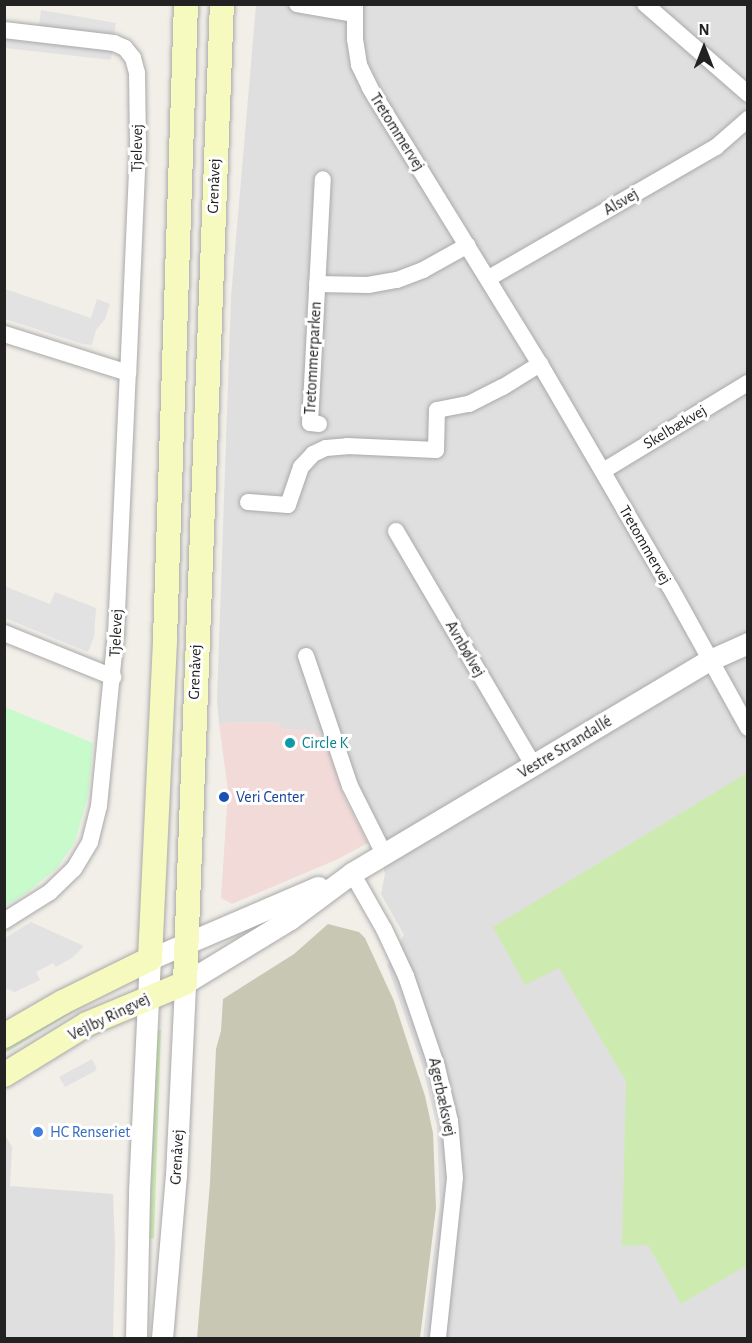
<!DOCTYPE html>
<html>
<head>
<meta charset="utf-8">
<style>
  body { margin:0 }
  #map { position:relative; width:752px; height:1343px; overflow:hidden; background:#f2efe9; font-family:"Alegreya Sans",sans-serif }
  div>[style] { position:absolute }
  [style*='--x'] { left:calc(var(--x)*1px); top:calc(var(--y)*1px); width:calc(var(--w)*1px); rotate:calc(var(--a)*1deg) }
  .residential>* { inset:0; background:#e0dfdf }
  .commercial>* { inset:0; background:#f2dad9 }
  .construction>* { inset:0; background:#c7c7b4 }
  .grass>* { inset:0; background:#cdebb0 }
  .park>* { inset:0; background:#c8facc }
  .parking>* { inset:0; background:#e2e2e2 }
  .roads { filter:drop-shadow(0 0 2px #a9a9a9) drop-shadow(0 0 2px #a9a9a9) }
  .minor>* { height:16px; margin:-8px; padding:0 8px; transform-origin:8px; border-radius:8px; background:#fff }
  .tertiary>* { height:21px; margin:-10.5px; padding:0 10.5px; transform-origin:10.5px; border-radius:10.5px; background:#fff }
  .secondary>* { height:24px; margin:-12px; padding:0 12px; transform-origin:12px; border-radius:12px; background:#f7fabf }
  .dots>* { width:16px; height:16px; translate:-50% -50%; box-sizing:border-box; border:3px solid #fff; border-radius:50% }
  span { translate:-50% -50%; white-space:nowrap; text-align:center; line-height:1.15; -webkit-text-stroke:6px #fff; paint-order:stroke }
  .street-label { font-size:16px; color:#222 }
  .culture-label { font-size:16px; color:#0d838f }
  .left { translate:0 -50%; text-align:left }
  .transit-label { font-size:16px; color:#164399 }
  .shop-label { font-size:16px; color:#366cbe }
  .frame { position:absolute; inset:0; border:6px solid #222; pointer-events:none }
  .north { position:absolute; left:674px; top:18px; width:60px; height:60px; -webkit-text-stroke:4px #fff; paint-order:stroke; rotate:0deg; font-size:16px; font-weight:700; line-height:24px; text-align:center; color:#222 }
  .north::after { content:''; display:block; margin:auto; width:21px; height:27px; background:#222; clip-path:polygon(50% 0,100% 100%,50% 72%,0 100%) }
</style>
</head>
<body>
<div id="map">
  <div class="residential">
    <div style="clip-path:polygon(256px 5px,747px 5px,747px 1338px,423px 1338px,440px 1204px,437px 1127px,422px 1065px,387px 965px,404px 935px,381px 894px,385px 874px,369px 809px,320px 732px,283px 729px,275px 722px,219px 723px,217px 700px,231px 297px)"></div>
    <div style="clip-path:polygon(5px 1135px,12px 1147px,10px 1186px,113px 1194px,115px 1247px,113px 1338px,5px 1338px)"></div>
  </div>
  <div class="commercial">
    <div style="clip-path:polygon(275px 722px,283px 729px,320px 732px,326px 739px,343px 795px,368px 843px,338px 859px,232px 904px,221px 898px,228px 791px,219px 723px)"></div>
  </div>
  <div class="construction">
    <div style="clip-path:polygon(328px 924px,359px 932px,365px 938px,394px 1001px,425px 1096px,433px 1133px,436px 1208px,420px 1338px,197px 1338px,210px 1183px,216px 1049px,221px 1031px,223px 999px,294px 954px)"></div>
  </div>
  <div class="grass">
    <div style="clip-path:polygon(747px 773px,747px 1265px,681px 1304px,648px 1245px,622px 1246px,626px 1081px,559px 968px,525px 985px,493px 927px)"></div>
    <div style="clip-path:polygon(95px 994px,96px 998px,5px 1053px,5px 1048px)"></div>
    <div style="clip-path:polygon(161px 1030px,154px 1238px,151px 1239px,149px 1238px,157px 1031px)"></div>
  </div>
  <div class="park">
    <div style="clip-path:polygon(5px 707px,93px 743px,88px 796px,75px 842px,57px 868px,29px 891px,5px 906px)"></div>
  </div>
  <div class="parking">
    <div style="clip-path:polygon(41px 10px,116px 23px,111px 60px,5px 48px,5px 22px,39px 25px)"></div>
    <div style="clip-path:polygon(5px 289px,91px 318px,97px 299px,110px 304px,105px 319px,96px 330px,92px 345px,83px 344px,5px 319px)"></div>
    <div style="clip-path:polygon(4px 586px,50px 604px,55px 592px,96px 608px,94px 637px,88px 652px,5px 618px)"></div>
    <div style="clip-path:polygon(31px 922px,84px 946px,72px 958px,56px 967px,53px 963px,36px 972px,40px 980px,15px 992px,5px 988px,5px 938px)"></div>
    <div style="clip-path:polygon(92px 1059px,97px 1070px,65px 1087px,59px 1077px)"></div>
  </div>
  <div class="roads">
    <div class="minor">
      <div style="--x:297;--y:4;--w:57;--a:10.1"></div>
      <div style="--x:355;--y:4;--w:35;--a:90"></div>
      <div style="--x:355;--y:39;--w:26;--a:81"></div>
      <div style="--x:359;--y:65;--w:25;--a:64"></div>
      <div style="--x:370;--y:88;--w:324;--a:58.4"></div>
      <div style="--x:540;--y:364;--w:258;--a:59.8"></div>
      <div style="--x:670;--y:587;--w:161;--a:61"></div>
      <div style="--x:645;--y:4;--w:137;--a:41.1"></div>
      <div style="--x:4;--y:30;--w:111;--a:6.7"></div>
      <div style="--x:114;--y:43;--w:12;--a:24"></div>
      <div style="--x:125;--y:48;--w:13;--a:51"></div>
      <div style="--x:133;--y:58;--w:16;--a:75"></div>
      <div style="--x:137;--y:73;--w:75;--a:89.2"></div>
      <div style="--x:138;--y:148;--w:225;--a:92.5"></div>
      <div style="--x:128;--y:373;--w:130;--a:-162.5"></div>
      <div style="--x:489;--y:278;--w:262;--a:-30"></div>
      <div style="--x:716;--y:147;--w:43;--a:-41.2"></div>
      <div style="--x:317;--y:284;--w:51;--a:1.1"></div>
      <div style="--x:368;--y:285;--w:29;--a:-10"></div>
      <div style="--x:397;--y:280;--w:28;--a:-21"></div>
      <div style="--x:423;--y:270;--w:51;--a:-29.1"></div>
      <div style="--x:319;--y:424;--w:9;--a:-174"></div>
      <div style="--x:310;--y:423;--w:244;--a:-87"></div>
      <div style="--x:603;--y:471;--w:170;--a:-31.3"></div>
      <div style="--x:248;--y:502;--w:40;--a:4.3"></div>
      <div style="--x:288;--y:505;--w:40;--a:-71.1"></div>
      <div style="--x:301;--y:467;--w:18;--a:-47"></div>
      <div style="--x:313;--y:454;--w:14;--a:-25"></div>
      <div style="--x:326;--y:448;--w:21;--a:-5"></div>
      <div style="--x:347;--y:446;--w:89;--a:2.6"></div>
      <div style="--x:436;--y:450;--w:40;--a:-88.6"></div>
      <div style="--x:437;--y:410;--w:33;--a:-11"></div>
      <div style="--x:469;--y:404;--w:38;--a:-27"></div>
      <div style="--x:503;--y:387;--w:44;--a:-31.9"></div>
      <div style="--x:396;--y:531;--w:273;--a:59.6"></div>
      <div style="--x:4;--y:633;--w:118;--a:22"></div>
      <div style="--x:306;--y:656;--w:137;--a:71.3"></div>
      <div style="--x:350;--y:786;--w:76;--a:63.4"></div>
      <div style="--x:352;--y:873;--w:64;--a:60.3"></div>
      <div style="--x:384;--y:929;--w:52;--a:64.9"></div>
      <div style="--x:406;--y:976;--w:96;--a:71.2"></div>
      <div style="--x:437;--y:1067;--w:56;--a:76.5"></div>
      <div style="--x:450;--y:1121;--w:57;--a:85"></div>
      <div style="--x:455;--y:1178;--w:161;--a:96.1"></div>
      <div style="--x:4;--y:921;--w:54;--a:-32.2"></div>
      <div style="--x:50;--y:892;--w:33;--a:-44"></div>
      <div style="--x:74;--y:869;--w:31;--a:-59"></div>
      <div style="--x:90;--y:842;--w:37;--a:-76"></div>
      <div style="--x:99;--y:806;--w:173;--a:-84.4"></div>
      <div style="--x:116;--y:634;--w:261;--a:-87.4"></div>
    </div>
    <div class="tertiary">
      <div style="--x:136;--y:1338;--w:147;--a:-88.8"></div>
      <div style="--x:139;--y:1191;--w:232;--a:-87.3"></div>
      <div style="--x:150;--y:959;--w:183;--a:-23.2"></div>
      <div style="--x:162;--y:1338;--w:163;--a:-85.1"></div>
      <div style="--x:176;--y:1176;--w:193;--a:-87.3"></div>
      <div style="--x:185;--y:983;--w:123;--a:-31.4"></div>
      <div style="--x:290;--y:919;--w:77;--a:-36.6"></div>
      <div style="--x:352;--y:873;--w:417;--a:-30.8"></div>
      <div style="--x:710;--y:660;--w:42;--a:-24.1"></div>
    </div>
    <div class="secondary">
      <div style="--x:4;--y:1036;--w:68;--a:-30"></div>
      <div style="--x:63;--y:1002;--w:97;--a:-26.3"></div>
      <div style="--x:150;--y:959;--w:320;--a:-87.3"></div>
      <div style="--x:165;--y:639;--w:635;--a:-88.11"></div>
      <div style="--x:4;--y:1075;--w:97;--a:-31.6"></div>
      <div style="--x:87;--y:1024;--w:106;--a:-22.7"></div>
      <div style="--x:185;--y:983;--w:980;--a:-87.84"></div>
    </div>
  </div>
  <div class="dots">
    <div style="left:290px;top:743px;background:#0f9aa8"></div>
    <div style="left:224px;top:797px;background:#1a4fb4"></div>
    <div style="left:38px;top:1132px;background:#3f7fe0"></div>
  </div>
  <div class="street-label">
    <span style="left:397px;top:132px;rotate:58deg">Tretommervej</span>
    <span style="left:137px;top:148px;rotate:-89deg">Tjelevej</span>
    <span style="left:214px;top:186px;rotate:-88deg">Grenåvej</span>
    <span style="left:621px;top:202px;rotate:-30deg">Alsvej</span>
    <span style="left:313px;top:358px;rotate:-87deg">Tretommerparken</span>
    <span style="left:675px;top:427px;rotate:-31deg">Skelbækvej</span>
    <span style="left:645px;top:545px;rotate:60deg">Tretommervej</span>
    <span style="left:116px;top:633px;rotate:-87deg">Tjelevej</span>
    <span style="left:465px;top:649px;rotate:60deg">Avnbølvej</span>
    <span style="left:195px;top:672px;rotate:-88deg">Grenåvej</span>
    <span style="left:565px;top:747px;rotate:-31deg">Vestre Strandallé</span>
    <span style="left:109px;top:1017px;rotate:-26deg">Vejlby Ringvej</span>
    <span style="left:442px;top:1097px;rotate:78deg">Agerbæksvej</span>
    <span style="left:177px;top:1157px;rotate:-87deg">Grenåvej</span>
  </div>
  <div class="culture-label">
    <span class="left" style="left:302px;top:743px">Circle K</span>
  </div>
  <div class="transit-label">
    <span class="left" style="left:236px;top:797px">Veri Center</span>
  </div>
  <div class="shop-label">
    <span class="left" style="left:50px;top:1132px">HC Renseriet</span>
  </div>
  <div class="frame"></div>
  <div class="north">N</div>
</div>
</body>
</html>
